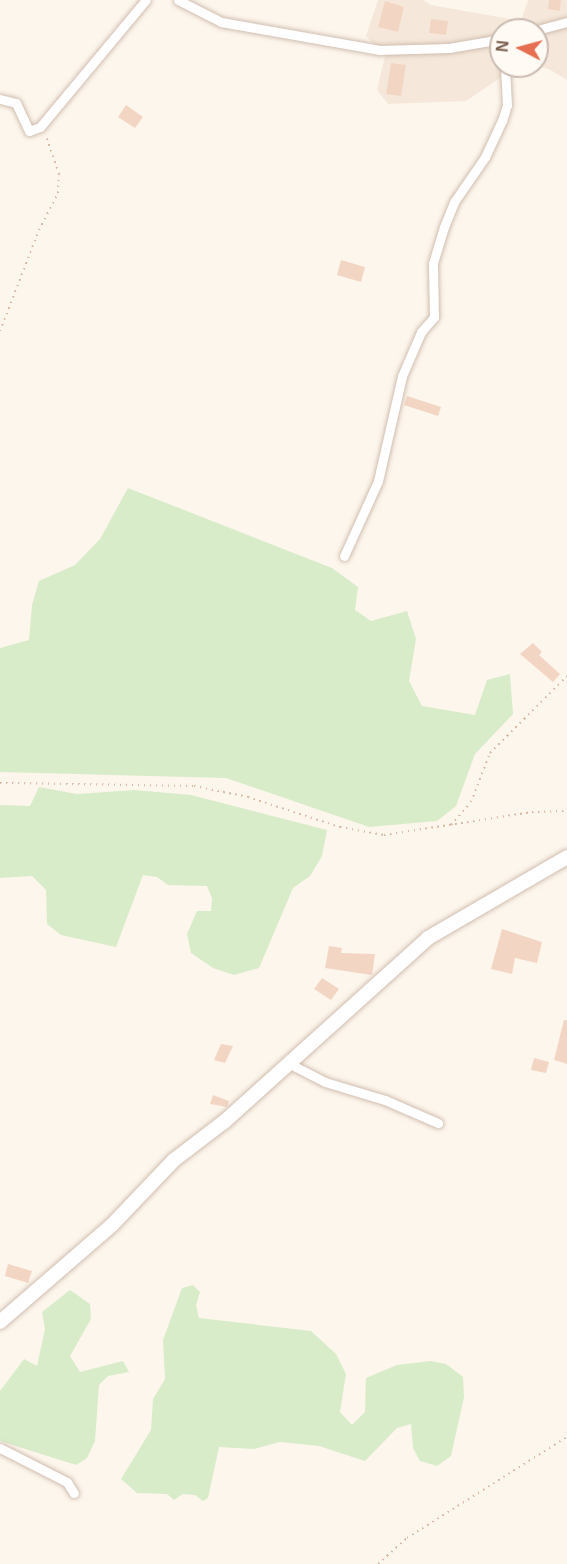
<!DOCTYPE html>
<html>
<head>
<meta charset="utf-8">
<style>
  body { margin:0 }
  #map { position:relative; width:567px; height:1564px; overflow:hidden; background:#fdf6ec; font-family:Arial,sans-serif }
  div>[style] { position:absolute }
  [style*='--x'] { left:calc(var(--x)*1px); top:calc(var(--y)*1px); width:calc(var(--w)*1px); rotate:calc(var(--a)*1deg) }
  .residential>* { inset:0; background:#f5e8da }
  .green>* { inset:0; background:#d8ecc9 }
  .building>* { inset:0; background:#f3d5c3 }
  .path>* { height:2px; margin-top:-1px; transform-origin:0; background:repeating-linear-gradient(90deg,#d9b8a5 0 1.5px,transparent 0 6px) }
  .roads { filter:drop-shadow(0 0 2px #d1beb0) drop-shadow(0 0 2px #d1beb0) }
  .street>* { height:9px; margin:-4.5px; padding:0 4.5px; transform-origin:4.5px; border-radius:4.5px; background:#fff }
  .secondary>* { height:14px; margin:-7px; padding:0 7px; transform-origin:7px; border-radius:7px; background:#fff }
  span { translate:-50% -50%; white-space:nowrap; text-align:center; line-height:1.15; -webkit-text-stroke:5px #fffaf3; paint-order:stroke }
  .north { position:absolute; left:489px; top:18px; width:60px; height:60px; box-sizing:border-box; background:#fffaf3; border:2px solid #cabbb1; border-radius:50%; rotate:276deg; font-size:16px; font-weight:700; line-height:24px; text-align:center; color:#7a5c4d }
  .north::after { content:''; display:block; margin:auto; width:21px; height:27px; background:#e76f51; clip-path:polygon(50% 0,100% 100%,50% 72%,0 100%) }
</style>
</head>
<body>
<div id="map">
  <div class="residential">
    <div style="clip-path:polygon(378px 0,423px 0,431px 5px,521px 21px,528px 0,567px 0,567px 80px,549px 69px,535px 66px,537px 30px,501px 30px,501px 66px,518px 66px,466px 101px,388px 104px,377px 90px,385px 56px,366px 36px)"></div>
  </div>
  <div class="green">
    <div style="clip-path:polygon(128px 488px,332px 568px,358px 587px,355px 610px,371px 621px,407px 611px,416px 639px,409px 681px,422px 706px,475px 715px,487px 680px,510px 674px,513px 714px,475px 754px,456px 806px,437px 821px,369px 827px,226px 778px,0 772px,0 648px,29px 640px,32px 605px,39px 581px,75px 565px,100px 539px)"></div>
    <div style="clip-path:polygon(39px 787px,77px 794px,134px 790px,191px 795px,327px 830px,322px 856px,310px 876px,293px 888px,259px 968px,234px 975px,213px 968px,191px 953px,187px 934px,197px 911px,211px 911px,212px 898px,207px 886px,168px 885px,157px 877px,143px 875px,116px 947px,61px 935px,47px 924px,46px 890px,32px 876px,0 878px,0 805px,30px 806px)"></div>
    <div style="clip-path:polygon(193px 1285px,200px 1292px,196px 1305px,199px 1318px,311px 1331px,336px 1354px,346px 1374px,340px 1412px,352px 1425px,365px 1412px,366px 1378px,397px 1365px,431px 1361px,446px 1364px,463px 1377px,464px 1397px,451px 1456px,437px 1466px,420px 1461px,413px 1448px,411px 1424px,397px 1428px,365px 1461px,319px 1446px,280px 1442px,254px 1449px,219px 1447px,208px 1498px,203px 1501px,195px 1495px,183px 1494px,174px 1500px,167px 1494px,137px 1493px,121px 1479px,151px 1430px,153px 1399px,165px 1379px,163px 1340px,182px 1288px)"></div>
    <div style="clip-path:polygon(70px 1290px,90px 1304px,91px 1319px,70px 1356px,80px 1372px,123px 1361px,129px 1372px,108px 1376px,99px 1385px,95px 1441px,87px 1458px,76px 1465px,0 1441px,0 1391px,24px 1359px,37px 1366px,45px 1329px,42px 1312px)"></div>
  </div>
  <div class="building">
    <div style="clip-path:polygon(549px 0,561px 0,560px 11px,548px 9px)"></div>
    <div style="clip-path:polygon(385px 1px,404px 7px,398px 32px,378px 27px)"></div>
    <div style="clip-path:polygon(431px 19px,448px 21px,446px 35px,429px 33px)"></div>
    <div style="clip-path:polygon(391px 63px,406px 65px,401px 96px,386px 94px)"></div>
    <div style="clip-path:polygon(126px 105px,143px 117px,135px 128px,118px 117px)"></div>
    <div style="clip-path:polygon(341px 260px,365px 267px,361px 282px,337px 275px)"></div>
    <div style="clip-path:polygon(407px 396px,441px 407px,438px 416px,404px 405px)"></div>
    <div style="clip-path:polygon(533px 643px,542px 652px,539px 655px,560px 674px,553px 682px,520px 654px)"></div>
    <div style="clip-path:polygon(502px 929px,542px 942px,537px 963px,515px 958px,512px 974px,491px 969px)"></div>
    <div style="clip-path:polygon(329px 946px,342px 948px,341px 953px,375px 954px,372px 975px,325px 968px)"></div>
    <div style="clip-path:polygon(322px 978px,339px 989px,331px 1000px,314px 989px)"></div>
    <div style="clip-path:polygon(564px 1020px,567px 1020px,567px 1064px,554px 1060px)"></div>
    <div style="clip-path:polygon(221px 1044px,233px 1046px,225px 1063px,214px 1060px)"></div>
    <div style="clip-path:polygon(534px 1058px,549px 1062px,546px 1073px,531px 1070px)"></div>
    <div style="clip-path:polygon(213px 1095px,229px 1101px,227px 1107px,210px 1104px)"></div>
    <div style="clip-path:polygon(8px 1264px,32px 1271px,28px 1283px,5px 1276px)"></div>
  </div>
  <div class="path">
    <div style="--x:0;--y:331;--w:108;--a:-68.9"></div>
    <div style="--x:39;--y:230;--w:42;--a:-62.8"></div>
    <div style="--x:58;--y:193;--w:19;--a:-87"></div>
    <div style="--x:59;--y:174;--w:40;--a:-108.9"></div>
    <div style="--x:0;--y:783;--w:194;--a:0.9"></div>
    <div style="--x:194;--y:786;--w:55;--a:11.5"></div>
    <div style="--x:248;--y:797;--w:97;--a:18.1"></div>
    <div style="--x:340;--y:827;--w:45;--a:10.3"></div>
    <div style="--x:384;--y:835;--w:150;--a:-8.8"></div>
    <div style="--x:532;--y:812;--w:35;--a:-2"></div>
    <div style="--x:451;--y:825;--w:30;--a:-49"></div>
    <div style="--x:471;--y:802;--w:53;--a:-68.8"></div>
    <div style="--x:490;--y:753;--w:109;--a:-45"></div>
    <div style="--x:378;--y:1564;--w:39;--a:-42"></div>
    <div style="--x:407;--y:1538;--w:189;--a:-32.3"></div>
  </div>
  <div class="roads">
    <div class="street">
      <div style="--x:178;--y:0;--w:48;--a:27.1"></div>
      <div style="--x:221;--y:22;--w:160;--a:10"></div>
      <div style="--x:379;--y:50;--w:70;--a:-1.6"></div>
      <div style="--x:449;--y:48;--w:53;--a:-9.8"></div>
      <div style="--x:537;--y:30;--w:31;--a:-15"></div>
      <div style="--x:0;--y:99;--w:16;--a:14"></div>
      <div style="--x:16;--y:103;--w:31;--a:65"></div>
      <div style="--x:29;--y:131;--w:12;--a:-20"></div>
      <div style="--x:40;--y:127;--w:165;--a:-50.2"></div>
      <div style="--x:344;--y:556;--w:82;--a:-65.6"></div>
      <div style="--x:378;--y:481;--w:108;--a:-77.1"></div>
      <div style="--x:402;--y:376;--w:48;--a:-66.6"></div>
      <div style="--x:421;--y:332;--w:20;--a:-49"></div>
      <div style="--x:434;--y:317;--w:54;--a:-91.1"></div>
      <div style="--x:433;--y:263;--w:38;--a:-73"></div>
      <div style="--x:444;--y:227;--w:27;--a:-68"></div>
      <div style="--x:454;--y:202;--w:55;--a:-55.4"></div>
      <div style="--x:485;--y:157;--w:40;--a:-65"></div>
      <div style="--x:502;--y:121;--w:17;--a:-73"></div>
      <div style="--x:507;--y:105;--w:39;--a:-93"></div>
      <div style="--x:290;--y:1064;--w:39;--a:27"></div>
      <div style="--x:325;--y:1082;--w:63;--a:16.7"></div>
      <div style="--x:385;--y:1100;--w:58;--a:23.5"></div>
      <div style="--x:0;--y:1448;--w:75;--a:26.9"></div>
      <div style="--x:67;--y:1482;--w:13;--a:58"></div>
    </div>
    <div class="secondary">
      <div style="--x:0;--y:1322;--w:148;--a:-40.9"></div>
      <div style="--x:112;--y:1225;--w:90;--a:-46.4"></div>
      <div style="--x:174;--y:1160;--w:64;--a:-37.4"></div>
      <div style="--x:225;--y:1121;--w:273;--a:-42"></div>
      <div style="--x:428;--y:938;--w:161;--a:-30.2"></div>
    </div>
  </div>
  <div class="north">N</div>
</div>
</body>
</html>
